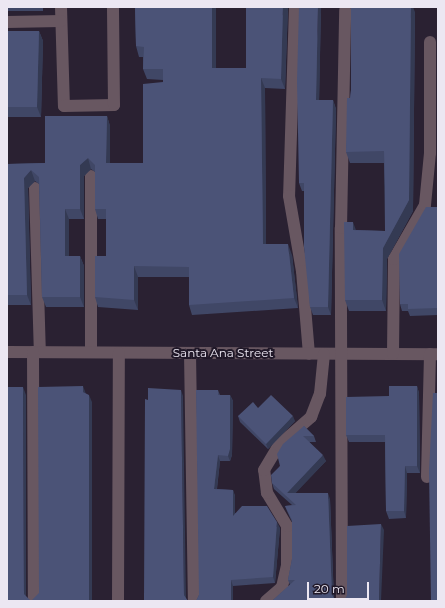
<!DOCTYPE html>
<html>
<head>
<meta charset="utf-8">
<style>
  body { margin:0 }
  #map { position:relative; width:445px; height:608px; overflow:hidden; background:#2a2132; font-family:Montserrat,sans-serif }
  div>[style] { position:absolute }
  [style*='--x'] { left:calc(var(--x)*1px); top:calc(var(--y)*1px); width:calc(var(--w)*1px); rotate:calc(var(--a)*1deg) }
  .minor>* { height:12px; margin:-6px; padding:0 6px; transform-origin:6px; border-radius:6px; background:#685761 }
  .wall>* { inset:0; background:#404766 }
  .shaded-wall>* { inset:0; background:#343a53 }
  .building>* { inset:0; background:#4b5377 }
  span { translate:-50% -50%; white-space:nowrap; text-align:center; line-height:1.15; -webkit-text-stroke:4px #201828; paint-order:stroke }
  .street-label { font-size:12px; color:#ece7f2 }
  .frame { position:absolute; inset:0; border:8px solid #ece7f2; pointer-events:none }
  .scale { position:absolute; left:307px; top:582px; width:62px; height:18px; box-sizing:border-box; border:2px solid #ece7f2; border-top:0; padding-left:5px; font-size:12px; line-height:14px; white-space:nowrap; color:#ece7f2; -webkit-text-stroke:3px #201828; paint-order:stroke }
</style>
</head>
<body>
<div id="map">
  <div class="minor">
    <div style="--x:61;--y:7;--w:99;--a:88.3"></div>
    <div style="--x:64;--y:106;--w:50;--a:-1.1"></div>
    <div style="--x:114;--y:105;--w:98;--a:-90.6"></div>
    <div style="--x:295;--y:7;--w:189;--a:91.8"></div>
    <div style="--x:289;--y:196;--w:76;--a:80.2"></div>
    <div style="--x:302;--y:271;--w:83;--a:85.2"></div>
    <div style="--x:7;--y:22;--w:54;--a:-1.1"></div>
    <div style="--x:91;--y:176;--w:176;--a:90"></div>
    <div style="--x:35;--y:188;--w:164;--a:88.3"></div>
    <div style="--x:7;--y:352;--w:431;--a:0.3"></div>
    <div style="--x:33;--y:352;--w:249;--a:89.8"></div>
    <div style="--x:190;--y:353;--w:248;--a:89.1"></div>
    <div style="--x:393;--y:354;--w:95;--a:-89.4"></div>
    <div style="--x:394;--y:259;--w:62;--a:-60.1"></div>
    <div style="--x:425;--y:205;--w:52;--a:-84.5"></div>
    <div style="--x:430;--y:153;--w:111;--a:-90"></div>
    <div style="--x:427;--y:477;--w:123;--a:-88.6"></div>
    <div style="--x:118;--y:601;--w:248;--a:-89.8"></div>
    <div style="--x:266;--y:601;--w:21;--a:-41"></div>
    <div style="--x:282;--y:587;--w:23;--a:-77"></div>
    <div style="--x:287;--y:565;--w:39;--a:-90"></div>
    <div style="--x:287;--y:526;--w:39;--a:-121"></div>
    <div style="--x:267;--y:493;--w:23;--a:-97"></div>
    <div style="--x:264;--y:470;--w:29;--a:-59"></div>
    <div style="--x:279;--y:445;--w:43;--a:-41.2"></div>
    <div style="--x:311;--y:417;--w:25;--a:-69"></div>
    <div style="--x:320;--y:394;--w:40;--a:-84.3"></div>
    <div style="--x:342;--y:601;--w:373;--a:-90.2"></div>
    <div style="--x:341;--y:228;--w:218;--a:-88.9"></div>
  </div>
  <div class="wall">
    <div style="clip-path:polygon(7px 7px,43px 7px,43px 11px,7px 11px)"></div>
    <div style="clip-path:polygon(135px 7px,216px 7px,216px 68px,246px 68px,288px 7px,285px 89px,265px 88px,266px 244px,292px 255px,298px 308px,192px 315px,189px 305px,189px 277px,138px 277px,138px 310px,98px 307px,95px 297px,106px 256px,106px 219px,98px 219px,95px 209px,95px 172px,91px 169px,84px 176px,84px 219px,69px 219px,69px 256px,80px 256px,84px 266px,84px 307px,46px 307px,42px 297px,39px 184px,35px 181px,28px 188px,31px 305px,7px 305px,7px 164px,45px 163px,107px 116px,110px 126px,110px 163px,143px 163px,163px 82px,163px 80px,147px 79px,143px 69px,143px 57px,139px 57px,136px 46px)"></div>
    <div style="clip-path:polygon(321px 7px,319px 100px,333px 100px,336px 109px,331px 315px,313px 315px,310px 307px,304px 191px,302px 191px,299px 183px)"></div>
    <div style="clip-path:polygon(415px 12px,413px 211px,387px 259px,386px 311px,349px 311px,345px 300px,356px 230px,385px 231px,384px 163px,350px 163px,346px 152px,351px 90px)"></div>
    <div style="clip-path:polygon(7px 31px,39px 31px,43px 41px,41px 117px,7px 117px)"></div>
    <div style="clip-path:polygon(438px 207px,438px 315px,410px 316px,408px 311px,402px 311px,400px 304px)"></div>
    <div style="clip-path:polygon(417px 386px,419px 393px,420px 473px,407px 473px,406px 518px,389px 519px,386px 511px,385px 442px,349px 442px,346px 435px)"></div>
    <div style="clip-path:polygon(218px 390px,220px 395px,230px 395px,233px 401px,232px 455px,230px 461px,220px 461px,217px 489px,233px 490px,235px 496px,235px 513px,280px 528px,275px 583px,233px 586px,233px 601px,196px 601px,199px 595px)"></div>
    <div style="clip-path:polygon(258px 408px,295px 421px,268px 449px,240px 422px,238px 416px)"></div>
    <div style="clip-path:polygon(304px 426px,314px 436px,316px 442px,309px 442px,326px 461px,295px 493px,330px 499px,334px 599px,336px 601px,273px 601px,273px 600px,290px 585px,288px 580px,292px 559px,292px 522px,287px 511px,285px 506px,292px 505px,274px 489px,272px 483px,280px 466px)"></div>
  </div>
  <div class="shaded-wall">
    <div style="clip-path:polygon(212px 7px,216px 7px,216px 78px,212px 68px)"></div>
    <div style="clip-path:polygon(283px 7px,288px 7px,285px 89px,281px 79px)"></div>
    <div style="clip-path:polygon(318px 7px,321px 7px,319px 109px,316px 100px)"></div>
    <div style="clip-path:polygon(411px 7px,413px 7px,415px 12px,413px 211px,387px 259px,386px 311px,382px 300px,383px 248px,409px 200px)"></div>
    <div style="clip-path:polygon(39px 31px,43px 41px,41px 117px,37px 107px)"></div>
    <div style="clip-path:polygon(261px 78px,265px 88px,266px 254px,263px 244px)"></div>
    <div style="clip-path:polygon(333px 100px,336px 109px,331px 315px,328px 307px)"></div>
    <div style="clip-path:polygon(107px 116px,110px 126px,110px 173px,106px 163px)"></div>
    <div style="clip-path:polygon(88px 158px,91px 169px,84px 176px,84px 219px,80px 209px,80px 165px)"></div>
    <div style="clip-path:polygon(31px 170px,35px 181px,28px 188px,31px 305px,27px 295px,24px 178px)"></div>
    <div style="clip-path:polygon(65px 209px,69px 219px,69px 266px,65px 256px)"></div>
    <div style="clip-path:polygon(353px 222px,357px 233px,353px 230px)"></div>
    <div style="clip-path:polygon(288px 244px,292px 255px,298px 308px,294px 298px)"></div>
    <div style="clip-path:polygon(80px 256px,84px 266px,84px 307px,80px 297px)"></div>
    <div style="clip-path:polygon(134px 266px,138px 277px,138px 310px,134px 300px)"></div>
    <div style="clip-path:polygon(83px 386px,86px 394px,83px 392px)"></div>
    <div style="clip-path:polygon(417px 386px,419px 393px,420px 473px,417px 466px)"></div>
    <div style="clip-path:polygon(23px 387px,26px 395px,26px 601px,24px 594px)"></div>
    <div style="clip-path:polygon(181px 390px,183px 396px,186px 601px,184px 595px)"></div>
    <div style="clip-path:polygon(89px 395px,92px 402px,92px 601px,89px 601px)"></div>
    <div style="clip-path:polygon(230px 395px,233px 401px,232px 455px,230px 461px,228px 456px)"></div>
    <div style="clip-path:polygon(293px 416px,295px 421px,268px 449px,266px 444px)"></div>
    <div style="clip-path:polygon(218px 455px,220px 461px,216px 495px,214px 489px)"></div>
    <div style="clip-path:polygon(323px 455px,326px 461px,290px 499px,287px 493px)"></div>
    <div style="clip-path:polygon(405px 466px,407px 473px,406px 518px,404px 511px)"></div>
    <div style="clip-path:polygon(233px 490px,235px 496px,235px 522px,233px 516px)"></div>
    <div style="clip-path:polygon(328px 493px,330px 499px,334px 601px,332px 595px)"></div>
    <div style="clip-path:polygon(277px 522px,280px 528px,275px 583px,273px 577px)"></div>
    <div style="clip-path:polygon(381px 524px,384px 530px,381px 601px,379px 601px)"></div>
    <div style="clip-path:polygon(231px 580px,233px 586px,233px 601px,231px 601px)"></div>
  </div>
  <div class="building">
    <div style="clip-path:polygon(135px 7px,212px 7px,212px 68px,246px 68px,246px 7px,283px 7px,281px 79px,261px 78px,263px 244px,288px 244px,294px 298px,189px 305px,189px 267px,134px 266px,134px 300px,95px 297px,95px 256px,106px 256px,106px 209px,95px 209px,95px 165px,88px 158px,80px 165px,80px 209px,65px 209px,65px 256px,80px 256px,80px 297px,42px 297px,39px 177px,31px 170px,24px 178px,27px 295px,7px 295px,7px 164px,45px 163px,45px 116px,107px 116px,106px 163px,143px 163px,143px 84px,163px 82px,163px 69px,143px 69px,144px 47px,136px 46px)"></div>
    <div style="clip-path:polygon(299px 7px,318px 7px,316px 100px,333px 100px,328px 307px,310px 307px,304px 247px,304px 183px,299px 183px,297px 81px)"></div>
    <div style="clip-path:polygon(351px 7px,411px 7px,409px 200px,383px 248px,382px 300px,345px 300px,344px 222px,353px 222px,353px 230px,385px 231px,385px 188px,384px 151px,346px 152px,347px 98px,350px 98px,351px 90px)"></div>
    <div style="clip-path:polygon(7px 31px,39px 31px,37px 107px,7px 107px)"></div>
    <div style="clip-path:polygon(426px 207px,438px 207px,438px 308px,408px 309px,408px 304px,400px 304px,399px 254px)"></div>
    <div style="clip-path:polygon(83px 386px,83px 392px,89px 395px,89px 601px,7px 601px,7px 387px,23px 387px,24px 594px,31px 601px,39px 593px,38px 387px)"></div>
    <div style="clip-path:polygon(389px 386px,417px 386px,417px 466px,405px 466px,404px 511px,386px 511px,385px 435px,346px 435px,346px 397px,389px 396px)"></div>
    <div style="clip-path:polygon(148px 388px,181px 390px,184px 595px,188px 601px,144px 601px,145px 399px,148px 400px)"></div>
    <div style="clip-path:polygon(196px 390px,218px 390px,218px 395px,230px 395px,230px 449px,228px 456px,218px 455px,214px 489px,233px 490px,233px 516px,242px 506px,267px 506px,277px 522px,273px 577px,231px 580px,231px 601px,196px 601px,199px 595px)"></div>
    <div style="clip-path:polygon(433px 393px,438px 393px,438px 601px,431px 601px,429px 471px)"></div>
    <div style="clip-path:polygon(271px 395px,293px 416px,266px 444px,238px 416px,253px 402px,258px 408px)"></div>
    <div style="clip-path:polygon(304px 426px,314px 436px,303px 436px,323px 455px,287px 493px,328px 493px,332px 595px,336px 601px,274px 601px,273px 600px,295px 580px,288px 580px,292px 559px,292px 520px,285px 506px,296px 505px,272px 483px,271px 475px,280px 466px,277px 454px,283px 444px)"></div>
    <div style="clip-path:polygon(381px 524px,379px 601px,344px 601px,347px 595px,347px 526px)"></div>
  </div>
  <div class="street-label">
    <span style="left:223px;top:353px">Santa Ana Street</span>
  </div>
  <div class="frame"></div>
  <div class="scale">20 m</div>
</div>
</body>
</html>
